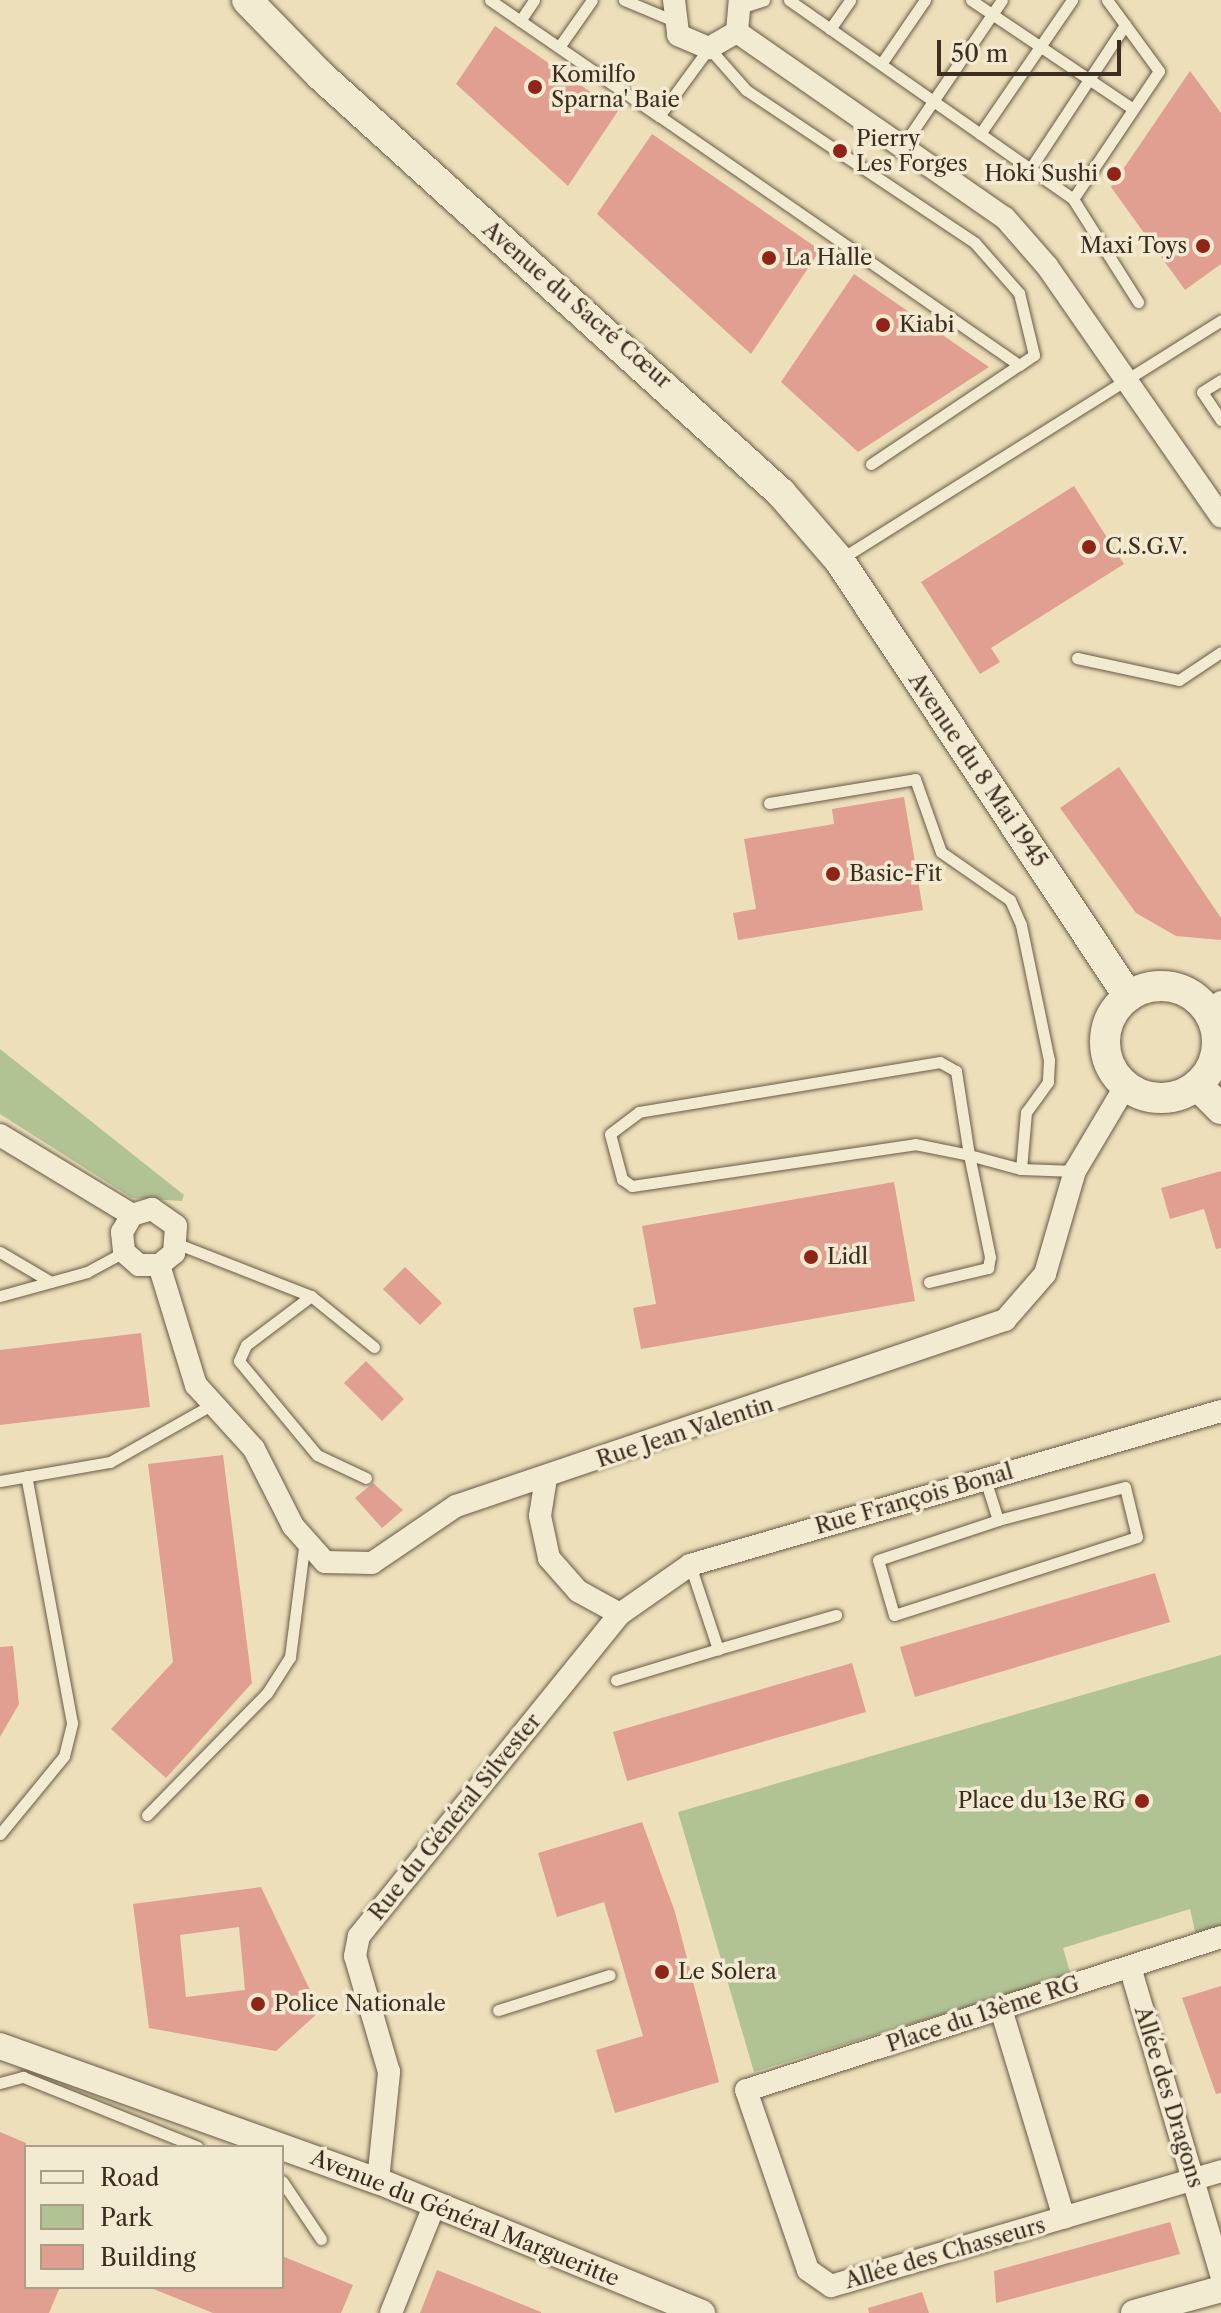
<!DOCTYPE html>
<html>
<head>
<meta charset="utf-8">
<style>
  body { margin:0 }
  #map { position:relative; width:1221px; height:2313px; overflow:hidden; background:#ecdfb9; font-family:"Libre Caslon Text",serif }
  div>[style] { position:absolute }
  [style*='--x'] { left:calc(var(--x)*1px); top:calc(var(--y)*1px); width:calc(var(--w)*1px); rotate:calc(var(--a)*1deg) }
  .green>* { inset:0; background:#b1c394 }
  .building>* { inset:0; background:#e19f91 }
  .roads { filter:drop-shadow(0 0 2px #695a47) drop-shadow(0 0 2px #695a47) }
  .service>* { height:11px; margin:-5.5px; padding:0 5.5px; transform-origin:5.5px; border-radius:5.5px; background:#f3ead2 }
  .minor>* { height:22px; margin:-11px; padding:0 11px; transform-origin:11px; border-radius:11px; background:#f3ead2 }
  .tertiary>* { height:26px; margin:-13px; padding:0 13px; transform-origin:13px; border-radius:13px; background:#f3ead2 }
  .secondary>* { height:30px; margin:-15px; padding:0 15px; transform-origin:15px; border-radius:15px; background:#f3ead2 }
  .secondary>.ring { margin:-15px; padding:0; box-sizing:content-box; background:none; border:30px solid #f3ead2; border-radius:50% }
  .dots>* { width:22px; height:22px; translate:-50% -50%; box-sizing:border-box; border:4px solid #f3ead2; border-radius:50% }
  span { translate:-50% -50%; white-space:nowrap; text-align:center; line-height:1.15; -webkit-text-stroke:7px #f3ead2; paint-order:stroke }
  .poi-label { font-size:22px; color:#3d2d21 }
  .left { translate:0 -50%; text-align:left }
  .right { translate:-100% -50%; text-align:right }
  .street-label { font-size:22px; color:#3d2d21 }
  .legend { position:absolute; left:24px; top:2145px; width:260px; height:144px; box-sizing:border-box; background:#f3ead2; border:2px solid #aa9e8b; margin:0; padding:10px 14px; list-style:none; font-size:24px; color:#3d2d21 }
  .legend li { display:flex; align-items:center; gap:16px; height:40px }
  .legend b { width:40px; border:2px solid #aa9e8b }
  .scale { position:absolute; left:937px; top:40px; width:184px; height:36px; box-sizing:border-box; border:4px solid #3d2d21; border-top:0; padding-left:10px; font-size:24px; line-height:28px; white-space:nowrap; color:#3d2d21; -webkit-text-stroke:6px #f3ead2; paint-order:stroke }
</style>
</head>
<body>
<div id="map">
  <div class="green">
    <div style="clip-path:polygon(0 1049px,184px 1195px,182px 1201px,132px 1198px,0 1114px)"></div>
    <div style="clip-path:polygon(1221px 1655px,1221px 1929px,1196px 1936px,1190px 1909px,1063px 1948px,1071px 1975px,754px 2072px,678px 1812px)"></div>
  </div>
  <div class="building">
    <div style="clip-path:polygon(495px 26px,618px 111px,568px 186px,456px 84px)"></div>
    <div style="clip-path:polygon(1190px 71px,1221px 113px,1221px 264px,1185px 290px,1111px 187px)"></div>
    <div style="clip-path:polygon(652px 134px,820px 250px,751px 354px,597px 214px)"></div>
    <div style="clip-path:polygon(854px 274px,989px 367px,858px 452px,781px 382px)"></div>
    <div style="clip-path:polygon(1074px 486px,1124px 564px,991px 648px,1000px 662px,980px 674px,921px 582px)"></div>
    <div style="clip-path:polygon(1119px 767px,1221px 918px,1221px 940px,1176px 936px,1136px 913px,1060px 808px)"></div>
    <div style="clip-path:polygon(904px 797px,923px 910px,738px 940px,733px 913px,756px 909px,744px 839px,834px 824px,832px 809px)"></div>
    <div style="clip-path:polygon(1221px 1171px,1221px 1248px,1216px 1249px,1204px 1209px,1170px 1219px,1161px 1188px)"></div>
    <div style="clip-path:polygon(894px 1182px,915px 1301px,641px 1349px,633px 1308px,656px 1304px,642px 1226px)"></div>
    <div style="clip-path:polygon(405px 1267px,442px 1303px,420px 1325px,383px 1289px)"></div>
    <div style="clip-path:polygon(141px 1333px,150px 1407px,0 1425px,0 1350px)"></div>
    <div style="clip-path:polygon(366px 1361px,404px 1399px,382px 1421px,344px 1383px)"></div>
    <div style="clip-path:polygon(223px 1455px,252px 1683px,166px 1778px,111px 1729px,173px 1662px,148px 1464px)"></div>
    <div style="clip-path:polygon(373px 1483px,403px 1510px,382px 1528px,355px 1498px)"></div>
    <div style="clip-path:polygon(1155px 1573px,1170px 1622px,915px 1697px,900px 1647px)"></div>
    <div style="clip-path:polygon(13px 1646px,19px 1704px,0 1737px,0 1647px)"></div>
    <div style="clip-path:polygon(852px 1663px,866px 1712px,627px 1781px,613px 1732px)"></div>
    <div style="clip-path:polygon(642px 1822px,675px 1912px,719px 2082px,615px 2113px,596px 2050px,643px 2036px,622px 1964px,604px 1902px,557px 1917px,538px 1853px)"></div>
    <div style="clip-path:polygon(evenodd,261px 1887px,320px 2011px,276px 2051px,149px 2028px,133px 1904px,261px 1887px,239px 1927px,245px 1990px,186px 1997px,180px 1935px,239px 1927px)"></div>
    <div style="clip-path:polygon(1221px 1986px,1221px 2093px,1216px 2094px,1182px 1998px)"></div>
    <div style="clip-path:polygon(0 2132px,26px 2143px,26px 2287px,60px 2287px,49px 2313px,0 2313px)"></div>
    <div style="clip-path:polygon(1170px 2222px,1180px 2254px,996px 2303px,994px 2271px)"></div>
    <div style="clip-path:polygon(282px 2256px,353px 2285px,341px 2313px,213px 2313px,151px 2288px,282px 2287px)"></div>
    <div style="clip-path:polygon(437px 2270px,541px 2312px,541px 2313px,420px 2313px)"></div>
    <div style="clip-path:polygon(922px 2292px,929px 2313px,869px 2313px,868px 2308px)"></div>
  </div>
  <div class="roads">
    <div class="service">
      <div style="--x:490;--y:0;--w:205;--a:34.5"></div>
      <div style="--x:624;--y:0;--w:52;--a:22.6"></div>
      <div style="--x:789;--y:0;--w:347;--a:35"></div>
      <div style="--x:1073;--y:199;--w:122;--a:57.7"></div>
      <div style="--x:971;--y:0;--w:195;--a:33.9"></div>
      <div style="--x:743;--y:7;--w:22;--a:-18"></div>
      <div style="--x:520;--y:21;--w:25;--a:-56"></div>
      <div style="--x:830;--y:29;--w:35;--a:-55"></div>
      <div style="--x:559;--y:47;--w:57;--a:-54.9"></div>
      <div style="--x:709;--y:48;--w:56;--a:48.6"></div>
      <div style="--x:746;--y:90;--w:275;--a:33.7"></div>
      <div style="--x:975;--y:243;--w:67;--a:48.7"></div>
      <div style="--x:1019;--y:293;--w:64;--a:76.4"></div>
      <div style="--x:1034;--y:355;--w:18;--a:146"></div>
      <div style="--x:1019;--y:365;--w:438;--a:-145.3"></div>
      <div style="--x:659;--y:116;--w:84;--a:-53.7"></div>
      <div style="--x:881;--y:64;--w:78;--a:-55.5"></div>
      <div style="--x:980;--y:134;--w:163;--a:-55.5"></div>
      <div style="--x:904;--y:144;--w:174;--a:-55.8"></div>
      <div style="--x:1030;--y:169;--w:173;--a:-56.6"></div>
      <div style="--x:1073;--y:199;--w:154;--a:-56.1"></div>
      <div style="--x:1159;--y:71;--w:88;--a:-126.2"></div>
      <div style="--x:1221;--y:380;--w:22;--a:148"></div>
      <div style="--x:1202;--y:392;--w:34;--a:56"></div>
      <div style="--x:871;--y:464;--w:178;--a:-33.8"></div>
      <div style="--x:839;--y:560;--w:451;--a:-32.1"></div>
      <div style="--x:1077;--y:658;--w:104;--a:12.2"></div>
      <div style="--x:1179;--y:680;--w:50;--a:-33.7"></div>
      <div style="--x:769;--y:803;--w:148;--a:-9.3"></div>
      <div style="--x:915;--y:779;--w:77;--a:70.4"></div>
      <div style="--x:941;--y:852;--w:84;--a:34.8"></div>
      <div style="--x:1010;--y:900;--w:27;--a:66"></div>
      <div style="--x:1021;--y:925;--w:138;--a:78.3"></div>
      <div style="--x:1049;--y:1060;--w:22;--a:93"></div>
      <div style="--x:1048;--y:1082;--w:37;--a:126"></div>
      <div style="--x:1026;--y:1112;--w:57;--a:95"></div>
      <div style="--x:1021;--y:1169;--w:54;--a:2.1"></div>
      <div style="--x:178;--y:1244;--w:143;--a:21.4"></div>
      <div style="--x:311;--y:1296;--w:81;--a:39"></div>
      <div style="--x:0;--y:1252;--w:59;--a:30.5"></div>
      <div style="--x:929;--y:1282;--w:61;--a:-13.3"></div>
      <div style="--x:988;--y:1268;--w:11;--a:-80"></div>
      <div style="--x:990;--y:1257;--w:104;--a:-101.6"></div>
      <div style="--x:969;--y:1155;--w:85;--a:-98.8"></div>
      <div style="--x:956;--y:1071;--w:18;--a:-151"></div>
      <div style="--x:940;--y:1062;--w:305;--a:170.6"></div>
      <div style="--x:639;--y:1112;--w:36;--a:143"></div>
      <div style="--x:610;--y:1134;--w:47;--a:75.1"></div>
      <div style="--x:622;--y:1179;--w:12;--a:35"></div>
      <div style="--x:632;--y:1186;--w:286;--a:-8.4"></div>
      <div style="--x:915;--y:1144;--w:55;--a:11.5"></div>
      <div style="--x:969;--y:1155;--w:54;--a:15.1"></div>
      <div style="--x:0;--y:1296;--w:90;--a:-15.4"></div>
      <div style="--x:87;--y:1272;--w:42;--a:-28.4"></div>
      <div style="--x:311;--y:1296;--w:81;--a:143"></div>
      <div style="--x:246;--y:1345;--w:17;--a:114"></div>
      <div style="--x:239;--y:1361;--w:122;--a:50.3"></div>
      <div style="--x:317;--y:1455;--w:54;--a:25.1"></div>
      <div style="--x:985;--y:1479;--w:43;--a:72.4"></div>
      <div style="--x:998;--y:1520;--w:131;--a:-14.6"></div>
      <div style="--x:1125;--y:1487;--w:51;--a:76.5"></div>
      <div style="--x:1137;--y:1537;--w:255;--a:162.2"></div>
      <div style="--x:894;--y:1615;--w:57;--a:-106.2"></div>
      <div style="--x:878;--y:1560;--w:126;--a:-18.4"></div>
      <div style="--x:0;--y:1481;--w:112;--a:-9.8"></div>
      <div style="--x:110;--y:1462;--w:118;--a:-29.4"></div>
      <div style="--x:690;--y:1565;--w:89;--a:71.6"></div>
      <div style="--x:718;--y:1649;--w:123;--a:-16.1"></div>
      <div style="--x:616;--y:1680;--w:107;--a:-16.9"></div>
      <div style="--x:147;--y:1815;--w:171;--a:-45.5"></div>
      <div style="--x:267;--y:1693;--w:43;--a:-57.4"></div>
      <div style="--x:290;--y:1657;--w:118;--a:-82.7"></div>
      <div style="--x:0;--y:1834;--w:101;--a:-50.6"></div>
      <div style="--x:64;--y:1756;--w:34;--a:-76"></div>
      <div style="--x:72;--y:1723;--w:251;--a:-100.5"></div>
      <div style="--x:498;--y:2010;--w:117;--a:-17.4"></div>
      <div style="--x:0;--y:2083;--w:24;--a:-15"></div>
      <div style="--x:23;--y:2077;--w:188;--a:21.8"></div>
      <div style="--x:282;--y:2181;--w:70;--a:56.1"></div>
    </div>
    <div class="minor">
      <div style="--x:674;--y:0;--w:35;--a:83"></div>
      <div style="--x:678;--y:35;--w:34;--a:23"></div>
      <div style="--x:709;--y:48;--w:32;--a:-30"></div>
      <div style="--x:737;--y:32;--w:32;--a:-85"></div>
      <div style="--x:737;--y:32;--w:326;--a:34.8"></div>
      <div style="--x:1005;--y:218;--w:64;--a:48.8"></div>
      <div style="--x:1047;--y:266;--w:305;--a:55.2"></div>
      <div style="--x:1208;--y:1013;--w:17;--a:-40"></div>
      <div style="--x:0;--y:1135;--w:154;--a:31.2"></div>
      <div style="--x:132;--y:1215;--w:20;--a:120"></div>
      <div style="--x:122;--y:1232;--w:20;--a:84"></div>
      <div style="--x:124;--y:1252;--w:20;--a:41"></div>
      <div style="--x:139;--y:1265;--w:20;--a:0"></div>
      <div style="--x:132;--y:1215;--w:21;--a:-17"></div>
      <div style="--x:152;--y:1209;--w:29;--a:35"></div>
      <div style="--x:176;--y:1226;--w:27;--a:94"></div>
      <div style="--x:174;--y:1253;--w:19;--a:141"></div>
      <div style="--x:159;--y:1265;--w:126;--a:72.9"></div>
      <div style="--x:196;--y:1385;--w:86;--a:47.8"></div>
      <div style="--x:254;--y:1449;--w:86;--a:63.1"></div>
      <div style="--x:293;--y:1526;--w:48;--a:48.4"></div>
      <div style="--x:325;--y:1562;--w:47;--a:1.2"></div>
      <div style="--x:372;--y:1563;--w:102;--a:-34.2"></div>
      <div style="--x:456;--y:1506;--w:580;--a:-18.72"></div>
      <div style="--x:1005;--y:1320;--w:61;--a:-49"></div>
      <div style="--x:1045;--y:1274;--w:107;--a:-73.8"></div>
      <div style="--x:1075;--y:1171;--w:100;--a:-59.3"></div>
      <div style="--x:546;--y:1478;--w:38;--a:99"></div>
      <div style="--x:540;--y:1516;--w:43;--a:77.9"></div>
      <div style="--x:549;--y:1558;--w:44;--a:48.7"></div>
      <div style="--x:578;--y:1591;--w:48;--a:28.7"></div>
      <div style="--x:1221;--y:1937;--w:499;--a:162.1"></div>
      <div style="--x:746;--y:2090;--w:190;--a:71"></div>
      <div style="--x:808;--y:2270;--w:28;--a:35"></div>
      <div style="--x:831;--y:2286;--w:407;--a:-16.4"></div>
      <div style="--x:1130;--y:1967;--w:320;--a:73.5"></div>
      <div style="--x:1001;--y:2009;--w:218;--a:73.2"></div>
      <div style="--x:378;--y:2181;--w:110;--a:-84.2"></div>
      <div style="--x:389;--y:2072;--w:121;--a:-106.3"></div>
      <div style="--x:355;--y:1956;--w:20;--a:-79"></div>
      <div style="--x:359;--y:1936;--w:414;--a:-51"></div>
      <div style="--x:620;--y:1614;--w:85;--a:-35"></div>
      <div style="--x:690;--y:1565;--w:553;--a:-16.17"></div>
      <div style="--x:391;--y:2313;--w:115;--a:-68.1"></div>
    </div>
    <div class="tertiary">
      <div style="--x:0;--y:2046;--w:401;--a:19.7"></div>
      <div style="--x:378;--y:2181;--w:350;--a:22.2"></div>
      <div style="--x:1134;--y:2313;--w:90;--a:-15.4"></div>
    </div>
    <div class="secondary">
      <div style="--x:247;--y:0;--w:105;--a:45.8"></div>
      <div style="--x:320;--y:75;--w:622;--a:42.2"></div>
      <div style="--x:781;--y:493;--w:89;--a:49.1"></div>
      <div style="--x:839;--y:560;--w:524;--a:56.43"></div>
      <div class="ring" style="left:1105px;top:986px;width:82px;height:82px"></div>
      <div style="--x:1197;--y:1085;--w:34;--a:45"></div>
    </div>
  </div>
  <div class="dots">
    <div style="left:535px;top:87px;background:#8f2418"></div>
    <div style="left:840px;top:151px;background:#8f2418"></div>
    <div style="left:1114px;top:174px;background:#8f2418"></div>
    <div style="left:1203px;top:246px;background:#8f2418"></div>
    <div style="left:769px;top:258px;background:#8f2418"></div>
    <div style="left:883px;top:325px;background:#8f2418"></div>
    <div style="left:1089px;top:547px;background:#8f2418"></div>
    <div style="left:833px;top:874px;background:#8f2418"></div>
    <div style="left:811px;top:1257px;background:#8f2418"></div>
    <div style="left:1142px;top:1801px;background:#8f2418"></div>
    <div style="left:662px;top:1972px;background:#8f2418"></div>
    <div style="left:258px;top:2004px;background:#8f2418"></div>
  </div>
  <div class="poi-label">
    <span class="left" style="left:551px;top:87px">Komilfo<br>Sparna' Baie</span>
    <span class="left" style="left:856px;top:151px">Pierry<br>Les Forges</span>
    <span class="right" style="left:1098px;top:174px">Hoki Sushi</span>
    <span class="right" style="left:1187px;top:246px">Maxi Toys</span>
    <span class="left" style="left:785px;top:258px">La Halle</span>
    <span class="left" style="left:899px;top:325px">Kiabi</span>
    <span class="left" style="left:1105px;top:547px">C.S.G.V.</span>
    <span class="left" style="left:849px;top:874px">Basic-Fit</span>
    <span class="left" style="left:827px;top:1257px">Lidl</span>
    <span class="right" style="left:1126px;top:1801px">Place du 13e RG</span>
    <span class="left" style="left:678px;top:1972px">Le Solera</span>
    <span class="left" style="left:274px;top:2004px">Police Nationale</span>
  </div>
  <div class="street-label">
    <span style="left:577px;top:305px;rotate:41deg">Avenue du Sacré Cœur</span>
    <span style="left:978px;top:770px;rotate:56deg">Avenue du 8 Mai 1945</span>
    <span style="left:685px;top:1432px;rotate:-18deg">Rue Jean Valentin</span>
    <span style="left:914px;top:1499px;rotate:-16deg">Rue François Bonal</span>
    <span style="left:455px;top:1817px;rotate:-51deg">Rue du Général Silvester</span>
    <span style="left:983px;top:2014px;rotate:-18deg">Place du 13ème RG</span>
    <span style="left:1169px;top:2097px;rotate:73deg">Allée des Dragons</span>
    <span style="left:465px;top:2218px;rotate:22deg">Avenue du Général Margueritte</span>
    <span style="left:945px;top:2253px;rotate:-16deg">Allée des Chasseurs</span>
  </div>
  <ul class="legend">
  <li><b style="height:10px;background:#f3ead2"></b>Road</li>
  <li><b style="height:22px;background:#b1c394"></b>Park</li>
  <li><b style="height:22px;background:#e19f91"></b>Building</li>
  </ul>
  <div class="scale">50 m</div>
</div>
</body>
</html>
